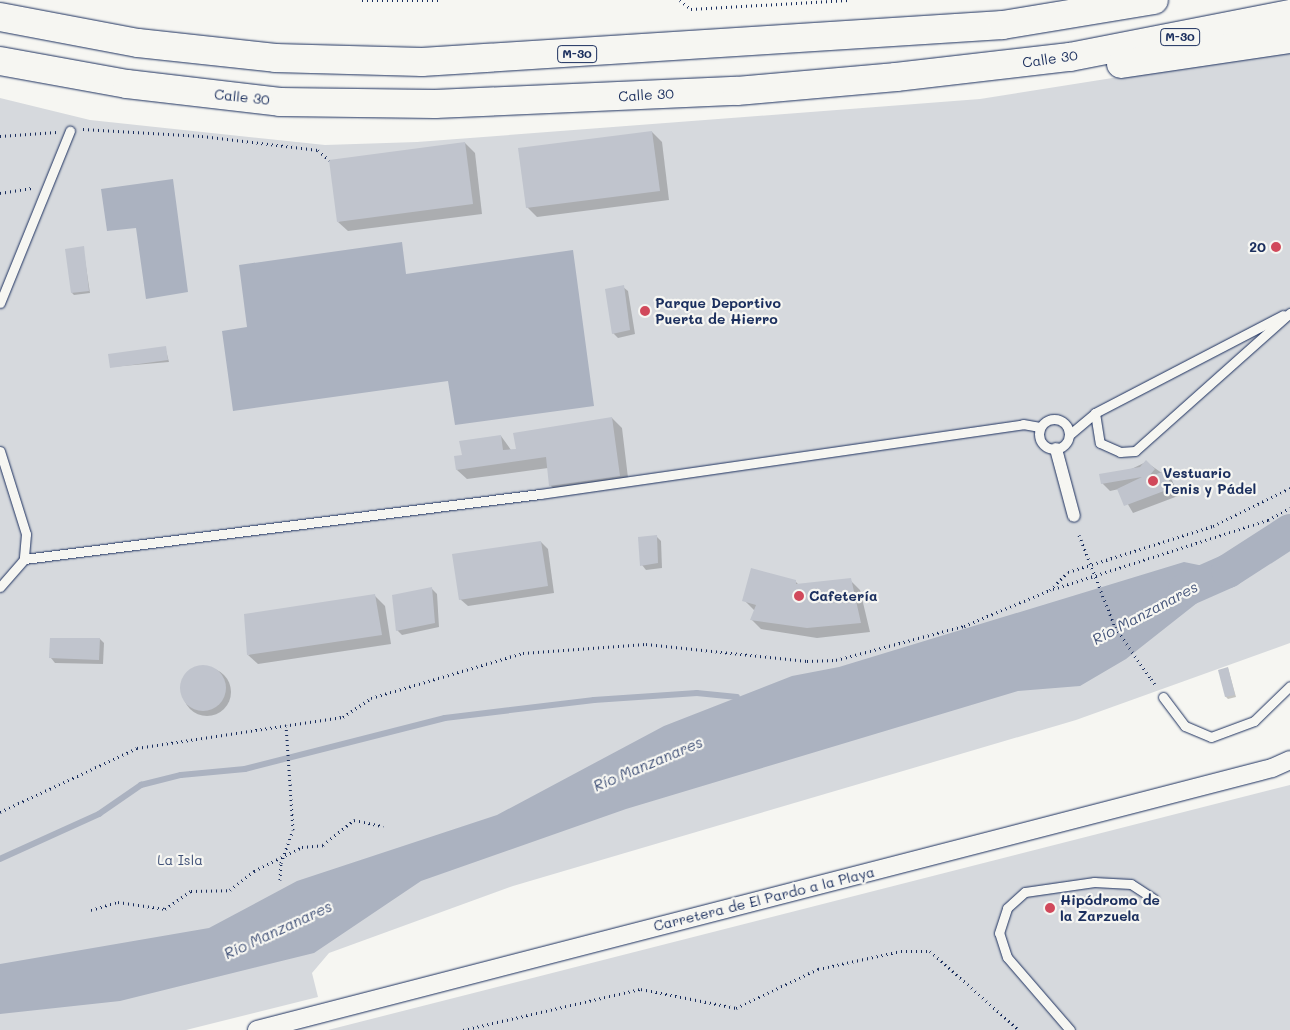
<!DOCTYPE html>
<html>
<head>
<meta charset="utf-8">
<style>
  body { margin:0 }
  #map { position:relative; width:1290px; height:1030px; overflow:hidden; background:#f6f6f2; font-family:Mali,sans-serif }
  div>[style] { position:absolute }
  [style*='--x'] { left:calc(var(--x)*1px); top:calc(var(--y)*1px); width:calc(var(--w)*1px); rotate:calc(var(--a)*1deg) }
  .green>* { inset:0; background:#d6d9dd }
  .water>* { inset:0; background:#abb2c0 }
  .shadow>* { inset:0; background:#0003 }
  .round { border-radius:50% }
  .stream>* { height:5.5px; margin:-2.75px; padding:0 2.75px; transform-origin:2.75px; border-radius:2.75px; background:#abb2c0 }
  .river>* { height:34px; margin:-17px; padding:0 17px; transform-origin:17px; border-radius:17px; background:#abb2c0 }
  .building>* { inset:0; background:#c0c4cd }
  .path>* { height:3px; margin-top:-1.5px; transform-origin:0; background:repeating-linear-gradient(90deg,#1b2f5e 0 1px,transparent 0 5px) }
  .roads { filter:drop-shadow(0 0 1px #1b2f5e) drop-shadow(0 0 1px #1b2f5e) }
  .service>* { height:9px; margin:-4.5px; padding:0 4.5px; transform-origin:4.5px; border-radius:4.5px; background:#f6f6f2 }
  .service>.ring { margin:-4.5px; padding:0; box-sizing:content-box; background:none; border:9px solid #f6f6f2; border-radius:50% }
  .pedestrian>* { height:12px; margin:-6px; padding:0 6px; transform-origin:6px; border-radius:6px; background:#f6f6f2 }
  .minor>* { height:18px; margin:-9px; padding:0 9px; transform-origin:9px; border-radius:9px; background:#f6f6f2 }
  .motorway>* { height:28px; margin:-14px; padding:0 14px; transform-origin:14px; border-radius:14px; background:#f6f6f2 }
  .path-bridge>* { height:3px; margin-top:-1.5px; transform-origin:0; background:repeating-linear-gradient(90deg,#1b2f5e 0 1px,transparent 0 5px) }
  .dots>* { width:14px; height:14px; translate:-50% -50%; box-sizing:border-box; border:2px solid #f6f6f2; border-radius:50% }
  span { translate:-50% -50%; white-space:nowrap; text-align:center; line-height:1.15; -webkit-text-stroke:4.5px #f6f6f2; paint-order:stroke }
  .shield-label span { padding:1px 4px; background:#f6f6f2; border:1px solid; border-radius:4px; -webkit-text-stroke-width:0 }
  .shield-label { font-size:12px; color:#1b2f5e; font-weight:700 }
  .street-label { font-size:14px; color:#1b2f5e }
  .poi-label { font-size:14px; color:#1b2f5e; font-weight:700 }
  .right { translate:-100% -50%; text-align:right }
  .left { translate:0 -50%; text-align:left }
  .park-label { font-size:14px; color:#405177 }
  .water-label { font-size:15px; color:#46567b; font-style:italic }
</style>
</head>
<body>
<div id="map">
  <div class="green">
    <div style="clip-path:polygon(1290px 50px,1290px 643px,1076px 720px,513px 886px,329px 953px,312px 973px,318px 997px,186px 1030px,0 1030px,0 98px,90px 120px,325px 145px,417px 142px,980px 99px)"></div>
    <div style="clip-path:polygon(1290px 785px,1290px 1030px,328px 1030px)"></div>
  </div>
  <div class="water">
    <div style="clip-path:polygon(173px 179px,188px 292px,146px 299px,136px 228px,107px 231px,101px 189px)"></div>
    <div style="clip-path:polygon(402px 242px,406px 274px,573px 250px,594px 406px,455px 425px,448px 381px,233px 411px,222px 331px,247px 327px,239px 265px)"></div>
    <div style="clip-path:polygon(1184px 562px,1228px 571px,1197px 603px,1126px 659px,1080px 686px,1018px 691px,626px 809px,421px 881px,314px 953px,120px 1001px,0 1014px,0 964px,209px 928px,297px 881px,497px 815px,664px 726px,792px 676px,839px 667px)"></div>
  </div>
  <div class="shadow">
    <div style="clip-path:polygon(652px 132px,662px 142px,669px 200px,537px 217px,527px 207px)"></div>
    <div style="clip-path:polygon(465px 143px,475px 153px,482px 214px,348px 231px,338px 222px)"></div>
    <div style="clip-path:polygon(83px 247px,90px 293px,74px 295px,72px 293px)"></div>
    <div style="clip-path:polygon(623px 287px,628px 291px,635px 334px,618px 338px,613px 333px)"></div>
    <div style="clip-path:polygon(165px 347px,169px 362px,111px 367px)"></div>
    <div style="clip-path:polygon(612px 418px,622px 428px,629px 486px,560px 495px,550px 485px,548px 468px,467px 479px,457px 470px,463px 456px,501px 436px,511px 450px,517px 450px)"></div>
    <div style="clip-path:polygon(1146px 462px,1172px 480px,1178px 496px,1133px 513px,1119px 489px,1110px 491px,1102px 483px)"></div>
    <div style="clip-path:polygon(656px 536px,661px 541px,662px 568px,646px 570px,642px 565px)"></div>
    <div style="clip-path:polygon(541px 542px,548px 549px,554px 593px,468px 606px,460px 599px)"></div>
    <div style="clip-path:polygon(850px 580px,860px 590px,870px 632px,817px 638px,761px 629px,751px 619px,755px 611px,744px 600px,795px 581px,799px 585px)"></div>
    <div style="clip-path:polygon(432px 589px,437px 594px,439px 627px,402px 635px,397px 630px)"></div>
    <div style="clip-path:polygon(375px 596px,385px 606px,391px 644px,258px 664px,248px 655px)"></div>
    <div style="clip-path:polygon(100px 639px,104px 643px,103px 664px,55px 663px,51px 658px)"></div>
    <div class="round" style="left:183px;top:668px;width:48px;height:48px"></div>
    <div style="clip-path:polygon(1228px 668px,1236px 697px,1228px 699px,1226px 697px)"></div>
  </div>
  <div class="stream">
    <div style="--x:0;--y:859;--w:109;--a:-24.4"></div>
    <div style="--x:99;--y:814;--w:51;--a:-34.6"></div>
    <div style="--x:141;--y:785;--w:41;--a:-14"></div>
    <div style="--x:181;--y:775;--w:64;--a:-5.4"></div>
    <div style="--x:245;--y:769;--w:206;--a:-14.3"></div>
    <div style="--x:445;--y:718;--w:150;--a:-6.9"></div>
    <div style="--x:594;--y:700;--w:103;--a:-3.9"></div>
    <div style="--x:697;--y:693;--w:40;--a:5.7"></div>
  </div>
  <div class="river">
    <div style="--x:1185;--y:590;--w:47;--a:-23.8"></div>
    <div style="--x:1228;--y:571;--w:74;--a:-32.8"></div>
  </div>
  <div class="building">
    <div style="clip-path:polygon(652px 131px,660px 191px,526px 208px,518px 148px)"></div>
    <div style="clip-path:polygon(465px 142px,473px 204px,337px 222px,329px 160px)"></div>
    <div style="clip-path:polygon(84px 246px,89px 291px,71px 293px,65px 249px)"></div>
    <div style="clip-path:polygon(624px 285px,630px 330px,612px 334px,605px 289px)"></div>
    <div style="clip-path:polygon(166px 346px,168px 360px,110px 368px,108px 354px)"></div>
    <div style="clip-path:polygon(612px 417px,620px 476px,549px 486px,546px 457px,456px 470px,454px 456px,462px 455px,459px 441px,501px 435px,503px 450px,516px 449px,513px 433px)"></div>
    <div style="clip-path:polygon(1146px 460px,1155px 469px,1148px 477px,1165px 471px,1172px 488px,1124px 506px,1117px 489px,1142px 477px,1101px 484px,1099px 474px,1140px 467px)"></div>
    <div style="clip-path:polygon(657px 535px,658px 563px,640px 566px,638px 537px)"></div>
    <div style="clip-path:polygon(541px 541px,548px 586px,459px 600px,452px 554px)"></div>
    <div style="clip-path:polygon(751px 568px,796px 580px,796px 584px,851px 578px,861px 623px,807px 628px,750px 620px,756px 605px,742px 601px)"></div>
    <div style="clip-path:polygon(432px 587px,435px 623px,396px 631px,392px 595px)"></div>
    <div style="clip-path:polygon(375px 594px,382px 635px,247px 655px,244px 614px)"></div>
    <div style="clip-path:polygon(50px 638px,100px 638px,99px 660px,49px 658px)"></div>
    <div class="round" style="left:180px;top:665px;width:46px;height:46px"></div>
    <div style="clip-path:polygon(1228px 667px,1235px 695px,1225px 697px,1218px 670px)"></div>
  </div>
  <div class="path">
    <div style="--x:362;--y:0;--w:80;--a:0"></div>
    <div style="--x:680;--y:0;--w:14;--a:39"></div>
    <div style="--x:691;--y:9;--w:158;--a:-3.3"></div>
    <div style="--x:83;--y:129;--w:119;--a:3.4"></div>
    <div style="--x:202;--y:136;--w:117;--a:6.9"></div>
    <div style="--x:318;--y:150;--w:15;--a:42"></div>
    <div style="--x:0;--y:136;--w:57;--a:-4"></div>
    <div style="--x:0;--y:193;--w:32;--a:-9"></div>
    <div style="--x:1053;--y:589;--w:226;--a:-17.8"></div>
    <div style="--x:1268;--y:520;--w:25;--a:-29"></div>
    <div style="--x:1151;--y:679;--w:9;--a:54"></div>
    <div style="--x:0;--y:812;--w:151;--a:-25"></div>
    <div style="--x:137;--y:748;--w:208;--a:-8.6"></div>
    <div style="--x:343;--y:717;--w:34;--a:-34"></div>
    <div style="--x:371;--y:698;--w:159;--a:-16.5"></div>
    <div style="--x:523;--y:653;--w:123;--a:-4.2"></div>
    <div style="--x:646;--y:644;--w:162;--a:6"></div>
    <div style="--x:807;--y:661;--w:29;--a:-2"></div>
    <div style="--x:836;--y:660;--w:132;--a:-14.9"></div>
    <div style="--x:964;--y:626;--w:93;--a:-22.7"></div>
    <div style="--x:1050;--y:590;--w:25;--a:-45"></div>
    <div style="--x:1068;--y:572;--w:152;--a:-17.6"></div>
    <div style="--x:1213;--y:526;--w:86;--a:-26.3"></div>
    <div style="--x:280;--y:880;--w:17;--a:-87"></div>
    <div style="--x:281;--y:863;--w:35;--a:-70"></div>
    <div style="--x:293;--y:830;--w:105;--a:-93.8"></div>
    <div style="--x:91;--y:910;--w:28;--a:-17"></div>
    <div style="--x:118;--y:902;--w:48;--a:8.5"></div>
    <div style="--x:165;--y:909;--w:32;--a:-35"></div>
    <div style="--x:191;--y:891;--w:39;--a:-1"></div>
    <div style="--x:230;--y:890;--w:31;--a:-38"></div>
    <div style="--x:254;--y:871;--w:54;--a:-26.6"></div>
    <div style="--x:302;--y:847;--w:21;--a:-5"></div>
    <div style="--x:323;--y:845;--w:40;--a:-39"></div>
    <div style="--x:354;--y:820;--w:30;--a:12"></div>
    <div style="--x:463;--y:1030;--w:183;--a:-13"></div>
    <div style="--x:641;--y:989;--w:97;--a:11.3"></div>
    <div style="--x:736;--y:1008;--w:91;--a:-25.4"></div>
    <div style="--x:818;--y:969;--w:85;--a:-12.2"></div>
    <div style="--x:901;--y:951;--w:29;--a:0"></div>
    <div style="--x:930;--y:951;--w:119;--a:41.6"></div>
  </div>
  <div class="roads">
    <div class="service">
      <div style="--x:0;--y:303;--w:186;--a:-67.9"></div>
      <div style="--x:1095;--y:413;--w:212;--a:-27.5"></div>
      <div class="ring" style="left:1039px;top:419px;width:21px;height:21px"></div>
      <div style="--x:1069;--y:435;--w:34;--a:-40"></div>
      <div style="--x:1095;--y:413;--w:30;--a:81"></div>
      <div style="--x:1100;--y:443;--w:22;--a:24"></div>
      <div style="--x:1120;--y:452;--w:15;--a:-4"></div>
      <div style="--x:1135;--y:451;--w:208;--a:-41.7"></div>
      <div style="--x:0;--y:451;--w:87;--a:72.6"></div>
      <div style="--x:26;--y:534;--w:25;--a:95"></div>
      <div style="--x:24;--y:559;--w:520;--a:-7.18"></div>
      <div style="--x:540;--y:494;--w:488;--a:-8.2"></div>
      <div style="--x:1023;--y:424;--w:17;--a:10"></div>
      <div style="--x:0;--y:587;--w:37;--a:-49"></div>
      <div style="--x:1163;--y:697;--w:36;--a:53"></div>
      <div style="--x:1185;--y:726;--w:28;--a:23"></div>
      <div style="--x:1211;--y:737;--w:46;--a:-20.4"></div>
      <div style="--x:1254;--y:721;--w:50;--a:-44.2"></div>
      <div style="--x:1070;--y:1030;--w:96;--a:-130.8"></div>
      <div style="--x:1007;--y:957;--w:25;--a:-108"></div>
      <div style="--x:999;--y:933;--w:26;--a:-72"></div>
      <div style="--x:1007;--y:908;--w:24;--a:-42"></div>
      <div style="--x:1025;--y:892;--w:70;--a:-8.2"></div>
      <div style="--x:1094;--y:882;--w:37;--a:3"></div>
      <div style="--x:1131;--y:884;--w:27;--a:33"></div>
    </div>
    <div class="pedestrian">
      <div style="--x:1056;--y:449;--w:69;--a:75"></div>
    </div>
    <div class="minor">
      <div style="--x:257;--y:1030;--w:1048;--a:-14.47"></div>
      <div style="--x:1272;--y:768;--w:20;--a:-24"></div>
    </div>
    <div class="motorway">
      <div style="--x:0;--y:17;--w:140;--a:10.7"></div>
      <div style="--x:138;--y:43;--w:138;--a:6.2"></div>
      <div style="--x:275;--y:58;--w:147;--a:1.6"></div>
      <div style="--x:422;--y:62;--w:582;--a:-3.64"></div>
      <div style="--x:1003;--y:25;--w:153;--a:-9.4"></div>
      <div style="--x:0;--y:61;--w:129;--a:10.3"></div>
      <div style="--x:127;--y:84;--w:154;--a:6.7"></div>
      <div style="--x:280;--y:102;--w:155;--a:0.7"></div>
      <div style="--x:435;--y:104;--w:302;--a:-2.5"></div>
      <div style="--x:737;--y:91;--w:160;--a:-5"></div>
      <div style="--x:896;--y:77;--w:175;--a:-6.6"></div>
      <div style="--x:1070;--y:57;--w:224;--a:-11.1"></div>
      <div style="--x:1121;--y:64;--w:171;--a:-8.4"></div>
    </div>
  </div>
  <div class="path-bridge">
    <div style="--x:1079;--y:535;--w:99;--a:68.6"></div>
    <div style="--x:1115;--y:627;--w:63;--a:55.3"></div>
  </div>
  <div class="dots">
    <div style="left:1276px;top:247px;background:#d1495b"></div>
    <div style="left:645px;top:311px;background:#d1495b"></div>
    <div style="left:1153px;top:481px;background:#d1495b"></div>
    <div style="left:799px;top:596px;background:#d1495b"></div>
    <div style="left:1050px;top:908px;background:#d1495b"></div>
  </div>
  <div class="shield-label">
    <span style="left:1180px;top:37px">M-30</span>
    <span style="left:577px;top:54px">M-30</span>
  </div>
  <div class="street-label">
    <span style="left:1050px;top:59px;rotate:-8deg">Calle 30</span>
    <span style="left:646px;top:95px;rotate:-3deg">Calle 30</span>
    <span style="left:242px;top:97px;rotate:6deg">Calle 30</span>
    <span style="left:764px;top:899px;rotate:-14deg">Carretera de El Pardo a la Playa</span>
  </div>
  <div class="poi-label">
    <span class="right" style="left:1266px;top:247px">20</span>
    <span class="left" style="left:655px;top:311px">Parque Deportivo<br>Puerta de Hierro</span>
    <span class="left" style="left:1163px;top:481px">Vestuario<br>Tenis y Pádel</span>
    <span class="left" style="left:809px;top:596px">Cafetería</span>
    <span class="left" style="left:1060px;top:908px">Hipódromo de<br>la Zarzuela</span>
  </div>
  <div class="park-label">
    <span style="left:180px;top:860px">La Isla</span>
  </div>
  <div class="water-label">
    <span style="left:1145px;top:613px;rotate:-28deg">Río Manzanares</span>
    <span style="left:648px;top:764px;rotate:-23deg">Río Manzanares</span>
    <span style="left:278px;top:930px;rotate:-25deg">Río Manzanares</span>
  </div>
</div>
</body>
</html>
